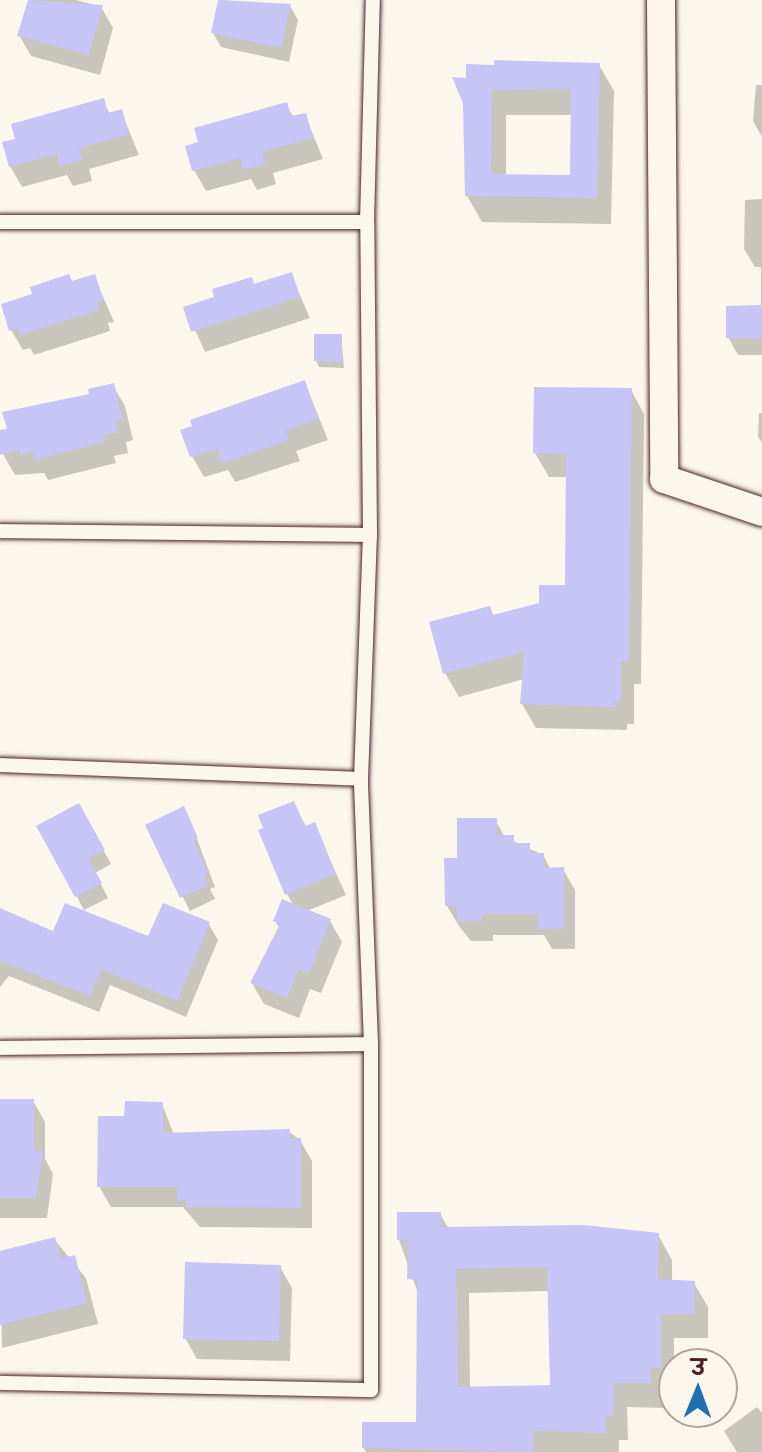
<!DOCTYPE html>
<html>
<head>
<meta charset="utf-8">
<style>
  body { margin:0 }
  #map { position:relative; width:762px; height:1452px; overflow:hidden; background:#fbf7ec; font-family:"Playpen Sans","Playpen Sans Deva",sans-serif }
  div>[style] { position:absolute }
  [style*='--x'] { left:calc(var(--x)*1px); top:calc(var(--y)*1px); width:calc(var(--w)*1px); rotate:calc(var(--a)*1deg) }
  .shadow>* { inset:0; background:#0003 }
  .building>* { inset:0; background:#c7c4f6 }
  .roads { filter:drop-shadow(0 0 2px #4a1f2b) drop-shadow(0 0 2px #4a1f2b) }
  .lane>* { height:14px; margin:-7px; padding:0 7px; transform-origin:7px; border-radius:7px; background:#fbf7ec }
  .street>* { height:28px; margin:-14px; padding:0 14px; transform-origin:14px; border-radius:14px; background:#fbf7ec }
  span { translate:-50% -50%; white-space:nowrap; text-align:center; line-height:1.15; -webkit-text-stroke:7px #fbf7ec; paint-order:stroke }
  .north { position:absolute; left:658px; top:1348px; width:80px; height:80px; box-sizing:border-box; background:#fbf7ec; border:2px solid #b4a19f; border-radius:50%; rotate:1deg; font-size:22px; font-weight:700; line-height:32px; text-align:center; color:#4a1f2b }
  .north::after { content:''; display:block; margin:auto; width:28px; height:36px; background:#1f6fb2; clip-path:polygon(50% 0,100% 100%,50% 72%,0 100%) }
</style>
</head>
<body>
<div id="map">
  <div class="shadow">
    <div style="clip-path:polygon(30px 0,76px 0,101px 7px,113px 28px,100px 75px,31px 56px,19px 35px)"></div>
    <div style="clip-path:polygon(220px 0,290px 6px,298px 20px,289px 62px,221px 47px,213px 33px)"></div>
    <div style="clip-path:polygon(evenodd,599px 65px,614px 91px,611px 224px,482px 222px,467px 196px,465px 102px,455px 79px,599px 65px,506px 115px,573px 115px,572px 178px,506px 176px,506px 115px)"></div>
    <div style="clip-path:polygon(756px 85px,762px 85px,762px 137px,753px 121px)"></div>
    <div style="clip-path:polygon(103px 101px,110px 114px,121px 111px,139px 155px,89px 169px,92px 181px,73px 186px,67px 175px,22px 187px,10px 166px)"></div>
    <div style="clip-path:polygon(286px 104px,294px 118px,305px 115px,323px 159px,273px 173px,276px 184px,257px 190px,251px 179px,206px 191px,194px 170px)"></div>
    <div style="clip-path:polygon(762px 199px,762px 355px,738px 355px,728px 337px,761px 307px,761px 267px,755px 267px,744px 249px,745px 200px)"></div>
    <div style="clip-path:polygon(291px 275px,310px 318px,205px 352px,185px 308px)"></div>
    <div style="clip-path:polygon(94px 276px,114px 322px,108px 323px,110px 331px,34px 355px,30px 348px,23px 350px,11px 330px,72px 283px)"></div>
    <div style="clip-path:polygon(341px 336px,344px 368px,319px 367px,316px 360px)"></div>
    <div style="clip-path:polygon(305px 383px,328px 440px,296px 451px,300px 461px,235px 482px,228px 470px,204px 477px,192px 456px)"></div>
    <div style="clip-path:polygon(113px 386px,125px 406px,133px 440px,126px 442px,128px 453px,114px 456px,116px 463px,48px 480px,44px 473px,15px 475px,3px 454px,0 433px)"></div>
    <div style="clip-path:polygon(631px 390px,644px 414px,641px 684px,634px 684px,634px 724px,627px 724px,627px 730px,536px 728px,522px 704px,524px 679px,459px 697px,445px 673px,489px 608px,494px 616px,541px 604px,567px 588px,568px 477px,549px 477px,535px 453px)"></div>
    <div style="clip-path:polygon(759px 413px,762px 413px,762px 443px,758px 437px)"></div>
    <div style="clip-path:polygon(293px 803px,307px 828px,314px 825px,346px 895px,307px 911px,330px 921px,342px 942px,321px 993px,310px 989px,299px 1018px,264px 1004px,252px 983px,280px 929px,275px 921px,294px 906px,287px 894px)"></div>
    <div style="clip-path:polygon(79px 805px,111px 864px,95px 873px,108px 898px,84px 910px,39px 827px)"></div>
    <div style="clip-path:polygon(495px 820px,505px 837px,543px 855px,551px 870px,563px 869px,575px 890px,575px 949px,552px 949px,544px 935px,493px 935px,493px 941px,471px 941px,459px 926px,447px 906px,459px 860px)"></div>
    <div style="clip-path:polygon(191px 823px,215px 887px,210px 889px,215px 899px,190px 911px,147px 826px)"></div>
    <div style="clip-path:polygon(0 910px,54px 933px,149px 939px,208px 923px,218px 940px,186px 1017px,110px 985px,99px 1012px,9px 976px,0 987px)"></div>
    <div style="clip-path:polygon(0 1101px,33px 1101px,45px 1122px,45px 1159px,53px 1174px,47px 1218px,0 1218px)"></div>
    <div style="clip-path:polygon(162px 1104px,174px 1135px,288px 1131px,300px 1140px,312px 1161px,312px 1228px,200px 1227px,183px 1207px,111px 1207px,99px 1186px,126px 1118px)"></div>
    <div style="clip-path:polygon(evenodd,440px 1214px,449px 1229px,658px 1235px,672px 1260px,672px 1282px,694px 1283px,708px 1307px,708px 1338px,674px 1338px,674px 1392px,664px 1392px,664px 1408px,627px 1407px,628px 1440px,619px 1440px,619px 1452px,366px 1452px,364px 1448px,418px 1424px,419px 1296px,399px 1240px,440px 1214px,550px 1291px,552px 1387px,470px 1388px,469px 1293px,550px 1291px)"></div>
    <div style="clip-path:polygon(54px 1239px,86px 1278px,98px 1324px,2px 1348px,0 1253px)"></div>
    <div style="clip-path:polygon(280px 1267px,292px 1288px,290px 1361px,197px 1359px,185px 1338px)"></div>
    <div style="clip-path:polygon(757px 1407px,762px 1413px,762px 1452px,737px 1452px,724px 1431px)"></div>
  </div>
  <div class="building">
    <div style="clip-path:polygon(28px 0,103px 5px,89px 55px,17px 36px)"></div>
    <div style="clip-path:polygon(218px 0,291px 4px,281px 48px,211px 33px)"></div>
    <div style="clip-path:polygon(evenodd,494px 60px,600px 63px,597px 198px,465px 196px,463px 103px,452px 77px,466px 78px,466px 64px,494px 65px,494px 60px,571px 89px,570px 175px,491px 174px,492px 90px,571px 89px)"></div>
    <div style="clip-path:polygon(104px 98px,108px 113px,122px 109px,129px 134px,79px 148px,82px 160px,59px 166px,57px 154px,9px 167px,2px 142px,15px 139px,11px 124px)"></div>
    <div style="clip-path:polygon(287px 102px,291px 116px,306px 113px,313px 138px,262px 152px,266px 164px,243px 170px,240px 158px,192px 171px,185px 146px,198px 142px,194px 128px)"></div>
    <div style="clip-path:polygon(292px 272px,300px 297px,191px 332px,183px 307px,214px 297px,212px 289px,252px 277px,254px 284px)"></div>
    <div style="clip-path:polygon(69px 274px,72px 281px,95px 274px,104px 301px,97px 303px,99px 310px,20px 335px,18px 328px,9px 331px,1px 304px,32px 294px,30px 287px)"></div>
    <div style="clip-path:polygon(762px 305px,762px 338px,726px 338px,726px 306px)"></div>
    <div style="clip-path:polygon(314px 334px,342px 334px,342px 362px,314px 361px)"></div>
    <div style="clip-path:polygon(305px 380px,318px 419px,286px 430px,289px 440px,222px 463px,217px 449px,190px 457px,180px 430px,192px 426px,190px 420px)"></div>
    <div style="clip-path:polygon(114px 383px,123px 419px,115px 421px,118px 432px,103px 435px,105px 442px,34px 460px,33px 452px,20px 455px,19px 450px,0 455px,0 430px,7px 429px,2px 412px,89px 394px,88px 389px)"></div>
    <div style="clip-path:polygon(534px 387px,632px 388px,629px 661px,621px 661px,621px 701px,615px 701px,615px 707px,520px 704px,524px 652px,443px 674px,429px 622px,490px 606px,493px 615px,539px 603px,539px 585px,565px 585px,566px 454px,533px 453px)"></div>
    <div style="clip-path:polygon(294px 801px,305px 826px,315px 822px,336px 874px,285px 895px,258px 830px,263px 828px,258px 815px)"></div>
    <div style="clip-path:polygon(79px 803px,105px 850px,88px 858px,102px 883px,75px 897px,36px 826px)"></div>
    <div style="clip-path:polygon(184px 806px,198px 838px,193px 840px,208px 872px,204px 875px,208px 885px,180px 898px,145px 825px)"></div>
    <div style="clip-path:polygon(457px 818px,497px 818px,497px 835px,514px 835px,514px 843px,530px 843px,530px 853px,544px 853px,544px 868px,564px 867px,564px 929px,538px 929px,538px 914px,482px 914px,482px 921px,457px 921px,457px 906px,445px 906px,444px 858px,457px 858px)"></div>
    <div style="clip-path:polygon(282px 899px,331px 919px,309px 974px,299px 969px,287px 998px,250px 983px,280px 924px,273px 921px)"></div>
    <div style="clip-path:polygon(65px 903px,148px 936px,163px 903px,210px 922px,177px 1001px,101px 969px,90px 996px,0 961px,0 908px,53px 931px)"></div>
    <div style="clip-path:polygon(0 1099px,34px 1099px,34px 1151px,43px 1151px,36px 1198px,0 1198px)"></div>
    <div style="clip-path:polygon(125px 1101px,163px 1102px,163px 1133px,290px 1129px,289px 1138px,301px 1138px,301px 1208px,186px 1207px,186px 1200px,177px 1200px,177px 1187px,97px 1187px,98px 1116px,124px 1116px)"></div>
    <div style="clip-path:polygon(evenodd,397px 1212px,441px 1212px,441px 1227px,584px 1225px,659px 1233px,658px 1279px,695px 1281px,695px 1314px,661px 1314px,661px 1368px,650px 1368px,651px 1383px,614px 1383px,614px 1416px,606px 1416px,606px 1433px,534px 1431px,533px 1452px,362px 1448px,362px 1422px,416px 1422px,417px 1280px,407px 1279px,408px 1240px,397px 1240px,397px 1212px,547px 1267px,550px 1385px,458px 1387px,456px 1269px,547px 1267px)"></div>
    <div style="clip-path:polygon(55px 1237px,61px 1259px,75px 1255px,87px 1303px,0 1325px,0 1251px)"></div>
    <div style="clip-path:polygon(185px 1262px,281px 1265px,279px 1341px,183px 1339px)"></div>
  </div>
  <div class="roads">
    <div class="lane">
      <div style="--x:0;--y:222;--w:367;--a:0"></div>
      <div style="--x:0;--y:531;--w:370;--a:0.6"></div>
      <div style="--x:0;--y:765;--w:361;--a:2.2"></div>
      <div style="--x:0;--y:1048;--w:371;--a:-0.6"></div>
      <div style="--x:0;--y:1383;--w:371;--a:1.1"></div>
      <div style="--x:371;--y:1390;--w:346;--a:-90"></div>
      <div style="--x:371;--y:1044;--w:265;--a:-92.2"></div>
      <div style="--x:361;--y:779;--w:244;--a:-87.9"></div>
      <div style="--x:370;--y:535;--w:313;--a:-90.5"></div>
      <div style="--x:367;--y:222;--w:222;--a:-88.5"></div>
    </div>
    <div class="street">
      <div style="--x:661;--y:0;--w:479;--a:89.6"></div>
      <div style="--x:664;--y:479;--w:103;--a:18.6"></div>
    </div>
  </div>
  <div class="north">उ</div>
</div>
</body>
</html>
